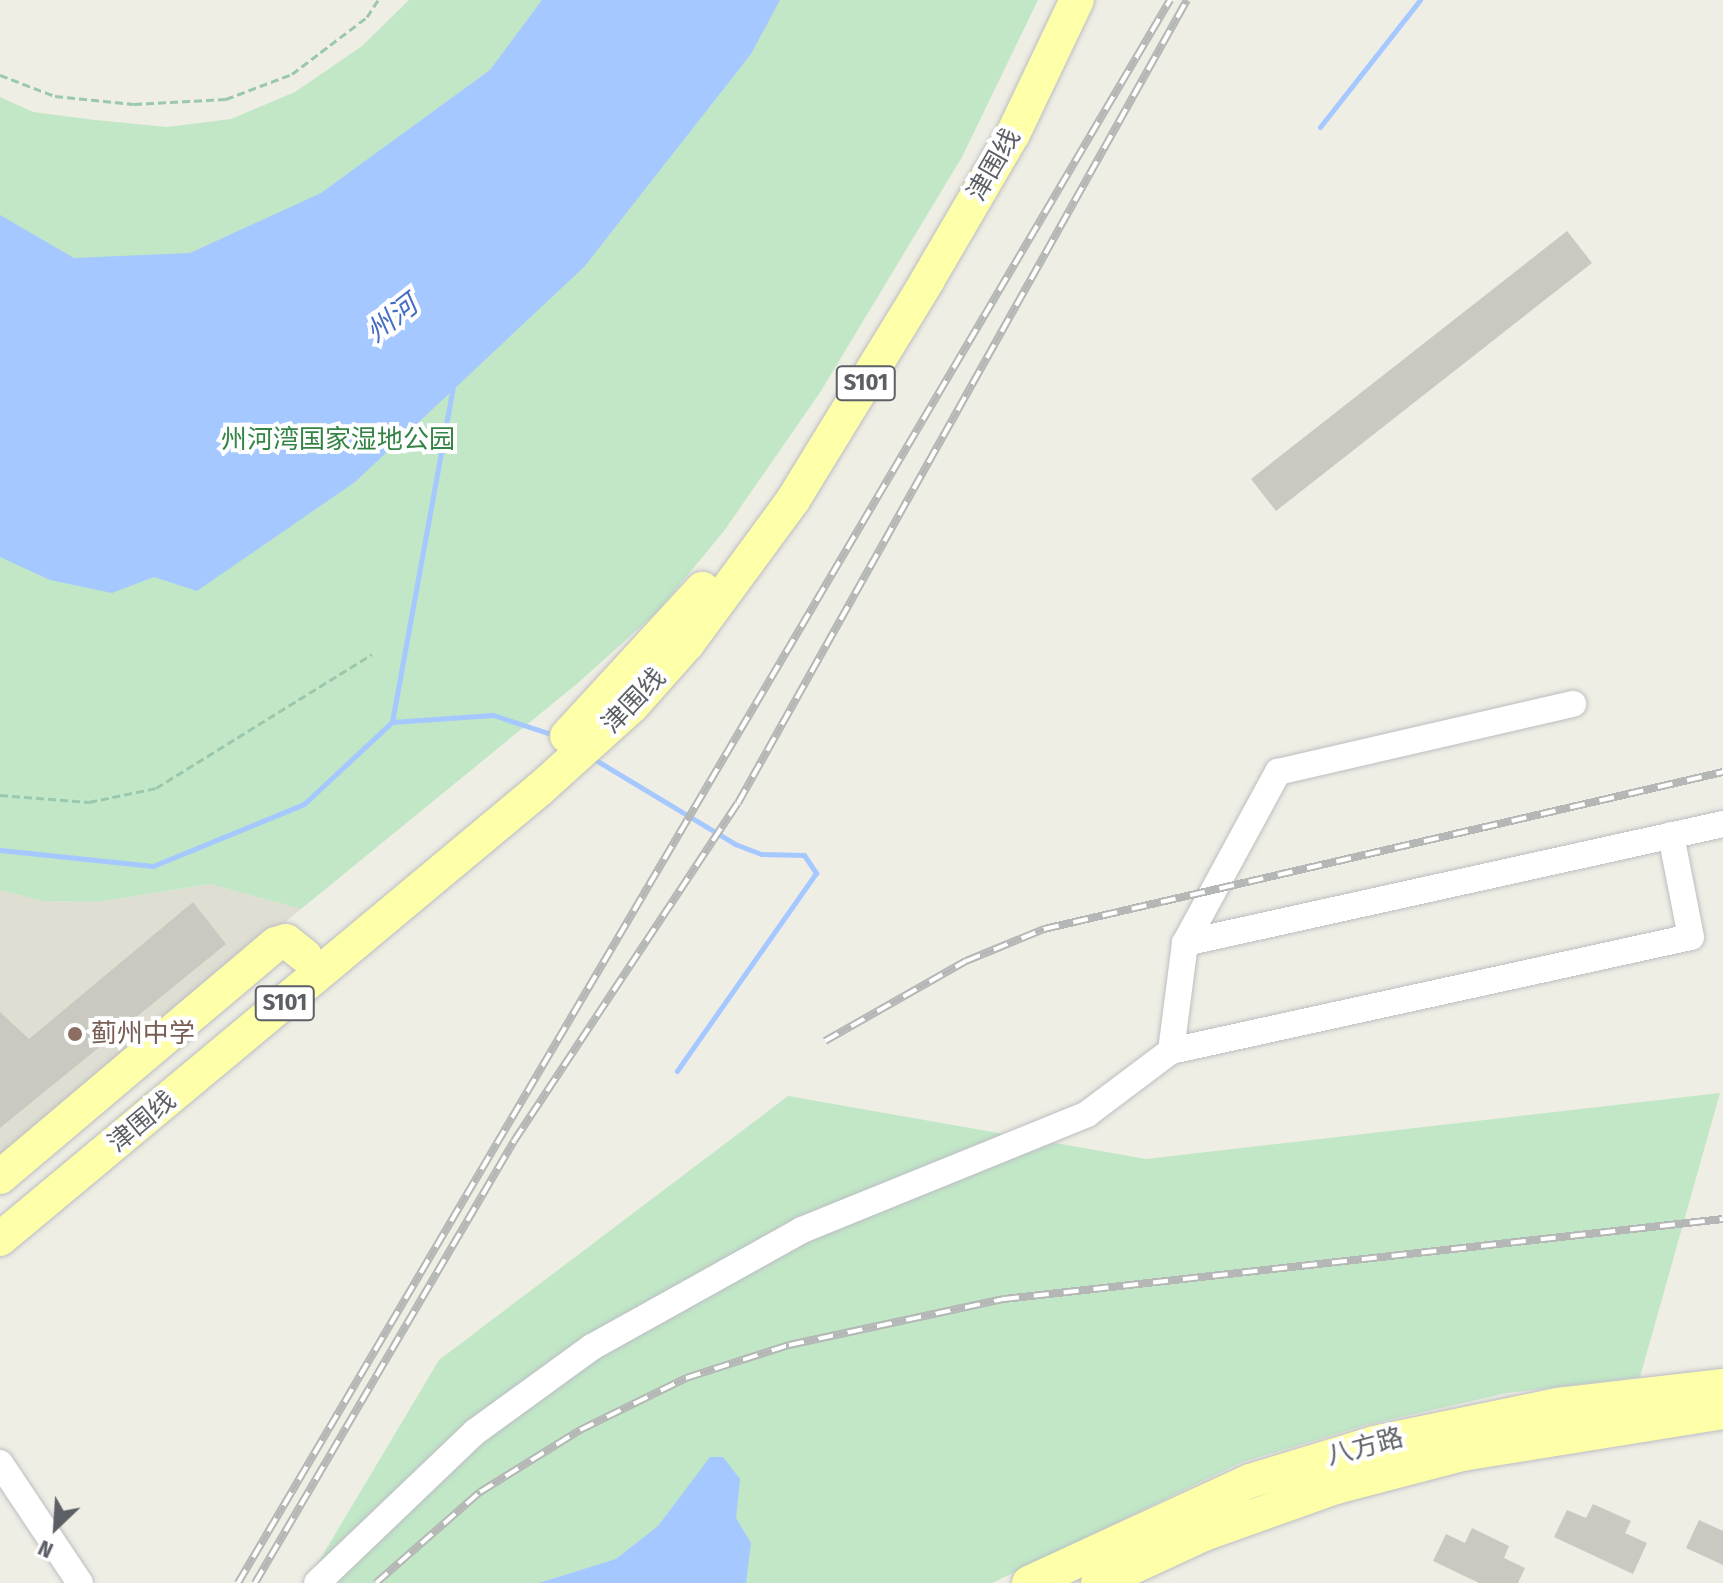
<!DOCTYPE html>
<html>
<head>
<meta charset="utf-8">
<style>
  body { margin:0 }
  #map { position:relative; width:1723px; height:1583px; overflow:hidden; background:#efeee4; font-family:"Fira Sans Condensed","Noto Sans SC",sans-serif }
  div>[style] { position:absolute }
  [style*='--x'] { left:calc(var(--x)*1px); top:calc(var(--y)*1px); width:calc(var(--w)*1px); rotate:calc(var(--a)*1deg) }
  .education>* { inset:0; background:#dfded2 }
  .green>* { inset:0; background:#c1e7c7 }
  .water>* { inset:0; background:#a4c8ff }
  .stream>* { height:5px; margin:-2.5px; padding:0 2.5px; transform-origin:2.5px; border-radius:2.5px; background:#a4c8ff }
  .building>* { inset:0; background:#cac9c1 }
  .path>* { height:3px; margin-top:-1.5px; transform-origin:0; background:repeating-linear-gradient(90deg,#9ac8af 0 8px,transparent 0 12px) }
  .roads { filter:drop-shadow(0 0 2px #bcbdc3) drop-shadow(0 0 2px #bcbdc3) }
  .minor>* { height:26px; margin:-13px; padding:0 13px; transform-origin:13px; border-radius:13px; background:#fff }
  .major>* { height:34px; margin:-17px; padding:0 17px; transform-origin:17px; border-radius:17px; background:#feffa9 }
  .rail>* { height:8px; margin-top:-4px; transform-origin:0; background:repeating-linear-gradient(90deg,#fff 0 15px,#b5b6b6 0 30px); box-sizing:border-box; border-block:2px solid #b5b6b6 }
  .dots>* { width:22px; height:22px; translate:-50% -50%; box-sizing:border-box; border:4px solid #fff; border-radius:50% }
  span { translate:-50% -50%; white-space:nowrap; text-align:center; line-height:1.15; -webkit-text-stroke:8px #fff; paint-order:stroke }
  .shield-label span { padding:2px 6px; background:#fff; border:2px solid; border-radius:6px; -webkit-text-stroke-width:0 }
  .shield-label { font-size:24px; color:#5c5f65; font-weight:700 }
  .street-label { font-size:26px; color:#5c5f65 }
  .park-label { font-size:26px; color:#348446 }
  .education-label { font-size:26px; color:#785e54 }
  .left { translate:0 -50%; text-align:left }
  .water-label { font-size:28px; color:#456dc4; font-style:italic }
  .north { position:absolute; left:16px; top:1487px; width:80px; height:80px; -webkit-text-stroke:6px #fff; paint-order:stroke; rotate:205deg; font-size:22px; font-weight:700; line-height:32px; text-align:center; color:#5c5f65 }
  .north::after { content:''; display:block; margin:auto; width:28px; height:36px; background:#5c5f65; clip-path:polygon(50% 0,100% 100%,50% 72%,0 100%) }
</style>
</head>
<body>
<div id="map">
  <div class="education">
    <div style="clip-path:polygon(210px 884px,301px 909px,0 1160px,0 890px,42px 901px,98px 902px)"></div>
  </div>
  <div class="green">
    <div style="clip-path:polygon(409px 0,1038px 0,962px 157px,821px 391px,724px 531px,658px 611px,578px 683px,301px 909px,210px 884px,98px 902px,42px 901px,0 890px,0 97px,33px 112px,95px 120px,167px 127px,231px 119px,295px 92px,362px 46px)"></div>
    <div style="clip-path:polygon(1720px 1093px,1640px 1377px,1507px 1393px,1366px 1425px,1240px 1463px,992px 1583px,306px 1583px,439px 1360px,788px 1096px,1146px 1159px)"></div>
  </div>
  <div class="water">
    <div style="clip-path:polygon(542px 0,780px 0,751px 54px,584px 267px,355px 482px,197px 591px,154px 577px,112px 593px,50px 580px,0 557px,0 215px,74px 258px,190px 253px,321px 193px,490px 70px)"></div>
    <div style="clip-path:polygon(710px 1457px,723px 1457px,740px 1479px,736px 1518px,751px 1543px,746px 1583px,539px 1583px,616px 1559px,658px 1526px)"></div>
  </div>
  <div class="stream">
    <div style="--x:1320;--y:127;--w:162;--a:-51.8"></div>
    <div style="--x:392;--y:722;--w:101;--a:-4"></div>
    <div style="--x:493;--y:715;--w:64;--a:18.2"></div>
    <div style="--x:594;--y:759;--w:165;--a:31.1"></div>
    <div style="--x:735;--y:844;--w:28;--a:21"></div>
    <div style="--x:761;--y:854;--w:43;--a:1.3"></div>
    <div style="--x:804;--y:855;--w:22;--a:56"></div>
    <div style="--x:816;--y:873;--w:242;--a:125.1"></div>
    <div style="--x:0;--y:850;--w:154;--a:6"></div>
    <div style="--x:153;--y:866;--w:163;--a:-22.3"></div>
    <div style="--x:304;--y:804;--w:120;--a:-43"></div>
    <div style="--x:392;--y:722;--w:341;--a:-79.7"></div>
  </div>
  <div class="building">
    <div style="clip-path:polygon(1567px 231px,1592px 263px,1276px 511px,1251px 479px)"></div>
    <div style="clip-path:polygon(193px 902px,226px 944px,0 1128px,0 1012px,29px 1039px)"></div>
    <div style="clip-path:polygon(1593px 1504px,1631px 1521px,1625px 1533px,1647px 1543px,1633px 1574px,1554px 1537px,1567px 1510px,1586px 1518px)"></div>
    <div style="clip-path:polygon(1699px 1520px,1723px 1531px,1723px 1565px,1686px 1548px)"></div>
    <div style="clip-path:polygon(1472px 1528px,1509px 1546px,1504px 1558px,1525px 1568px,1518px 1583px,1479px 1583px,1433px 1561px,1446px 1534px,1465px 1543px)"></div>
  </div>
  <div class="path">
    <div style="--x:0;--y:75;--w:59;--a:20.9"></div>
    <div style="--x:55;--y:96;--w:79;--a:5.8"></div>
    <div style="--x:134;--y:104;--w:92;--a:-3.1"></div>
    <div style="--x:226;--y:99;--w:71;--a:-20.7"></div>
    <div style="--x:292;--y:74;--w:94;--a:-37.2"></div>
    <div style="--x:367;--y:17;--w:20;--a:-57"></div>
    <div style="--x:0;--y:795;--w:89;--a:4.5"></div>
    <div style="--x:89;--y:802;--w:68;--a:-11.8"></div>
    <div style="--x:156;--y:788;--w:254;--a:-31.8"></div>
  </div>
  <div class="roads">
    <div class="minor">
      <div style="--x:1185;--y:943;--w:551;--a:-12.47"></div>
      <div style="--x:1171;--y:1051;--w:109;--a:-82.6"></div>
      <div style="--x:1185;--y:943;--w:195;--a:-61.5"></div>
      <div style="--x:1278;--y:772;--w:303;--a:-13"></div>
      <div style="--x:0;--y:1463;--w:144;--a:56.3"></div>
      <div style="--x:317;--y:1583;--w:219;--a:-43.7"></div>
      <div style="--x:475;--y:1432;--w:145;--a:-36"></div>
      <div style="--x:592;--y:1347;--w:240;--a:-29.1"></div>
      <div style="--x:802;--y:1230;--w:308;--a:-22.1"></div>
      <div style="--x:1087;--y:1114;--w:105;--a:-36.9"></div>
      <div style="--x:1171;--y:1051;--w:532;--a:-12.37"></div>
      <div style="--x:1691;--y:937;--w:104;--a:-101.1"></div>
    </div>
    <div class="major">
      <div style="--x:567;--y:736;--w:200;--a:-47.4"></div>
      <div style="--x:0;--y:1177;--w:361;--a:-40.2"></div>
      <div style="--x:276;--y:944;--w:10;--a:-17"></div>
      <div style="--x:286;--y:941;--w:24;--a:38"></div>
      <div style="--x:0;--y:1239;--w:703;--a:-39.81"></div>
      <div style="--x:540;--y:789;--w:124;--a:-42.1"></div>
      <div style="--x:632;--y:706;--w:84;--a:-48.4"></div>
      <div style="--x:688;--y:643;--w:177;--a:-53.7"></div>
      <div style="--x:793;--y:500;--w:257;--a:-58.5"></div>
      <div style="--x:927;--y:281;--w:170;--a:-59.7"></div>
      <div style="--x:1013;--y:134;--w:148;--a:-64.5"></div>
      <div style="--x:1029;--y:1583;--w:243;--a:-24.8"></div>
      <div style="--x:1250;--y:1481;--w:130;--a:-17"></div>
      <div style="--x:1374;--y:1443;--w:188;--a:-11.7"></div>
      <div style="--x:1558;--y:1405;--w:166;--a:-6.6"></div>
      <div style="--x:1098;--y:1583;--w:117;--a:-24.8"></div>
      <div style="--x:1204;--y:1534;--w:140;--a:-19.6"></div>
      <div style="--x:1336;--y:1487;--w:130;--a:-14.7"></div>
      <div style="--x:1462;--y:1454;--w:264;--a:-9.1"></div>
    </div>
  </div>
  <div class="rail">
    <div style="--x:825;--y:1041;--w:162;--a:-29.6"></div>
    <div style="--x:966;--y:961;--w:84;--a:-22.3"></div>
    <div style="--x:1044;--y:929;--w:697;--a:-13.02"></div>
    <div style="--x:238;--y:1583;--w:1837;--a:-59.51"></div>
    <div style="--x:255;--y:1583;--w:512;--a:-59.63"></div>
    <div style="--x:514;--y:1141;--w:405;--a:-56.5"></div>
    <div style="--x:738;--y:803;--w:920;--a:-60.79"></div>
    <div style="--x:376;--y:1583;--w:138;--a:-41.2"></div>
    <div style="--x:480;--y:1492;--w:118;--a:-31.8"></div>
    <div style="--x:580;--y:1430;--w:118;--a:-26.1"></div>
    <div style="--x:686;--y:1378;--w:108;--a:-17.8"></div>
    <div style="--x:789;--y:1345;--w:220;--a:-12.1"></div>
    <div style="--x:1004;--y:1299;--w:723;--a:-6.35"></div>
  </div>
  <div class="dots">
    <div style="left:75px;top:1034px;background:#8d6e63"></div>
  </div>
  <div class="shield-label">
    <span style="left:866px;top:383px">S101</span>
    <span style="left:285px;top:1003px">S101</span>
  </div>
  <div class="street-label">
    <span style="left:994px;top:165px;rotate:-60deg">津围线</span>
    <span style="left:634px;top:701px;rotate:-46deg">津围线</span>
    <span style="left:142px;top:1122px;rotate:-40deg">津围线</span>
    <span style="left:1365px;top:1447px;rotate:-15deg">八方路</span>
  </div>
  <div class="park-label">
    <span style="left:338px;top:440px">州河湾国家湿地公园</span>
  </div>
  <div class="education-label">
    <span class="left" style="left:91px;top:1034px">蓟州中学</span>
  </div>
  <div class="water-label">
    <span style="left:392px;top:319px;rotate:-38deg">州河</span>
  </div>
  <div class="north">N</div>
</div>
</body>
</html>
